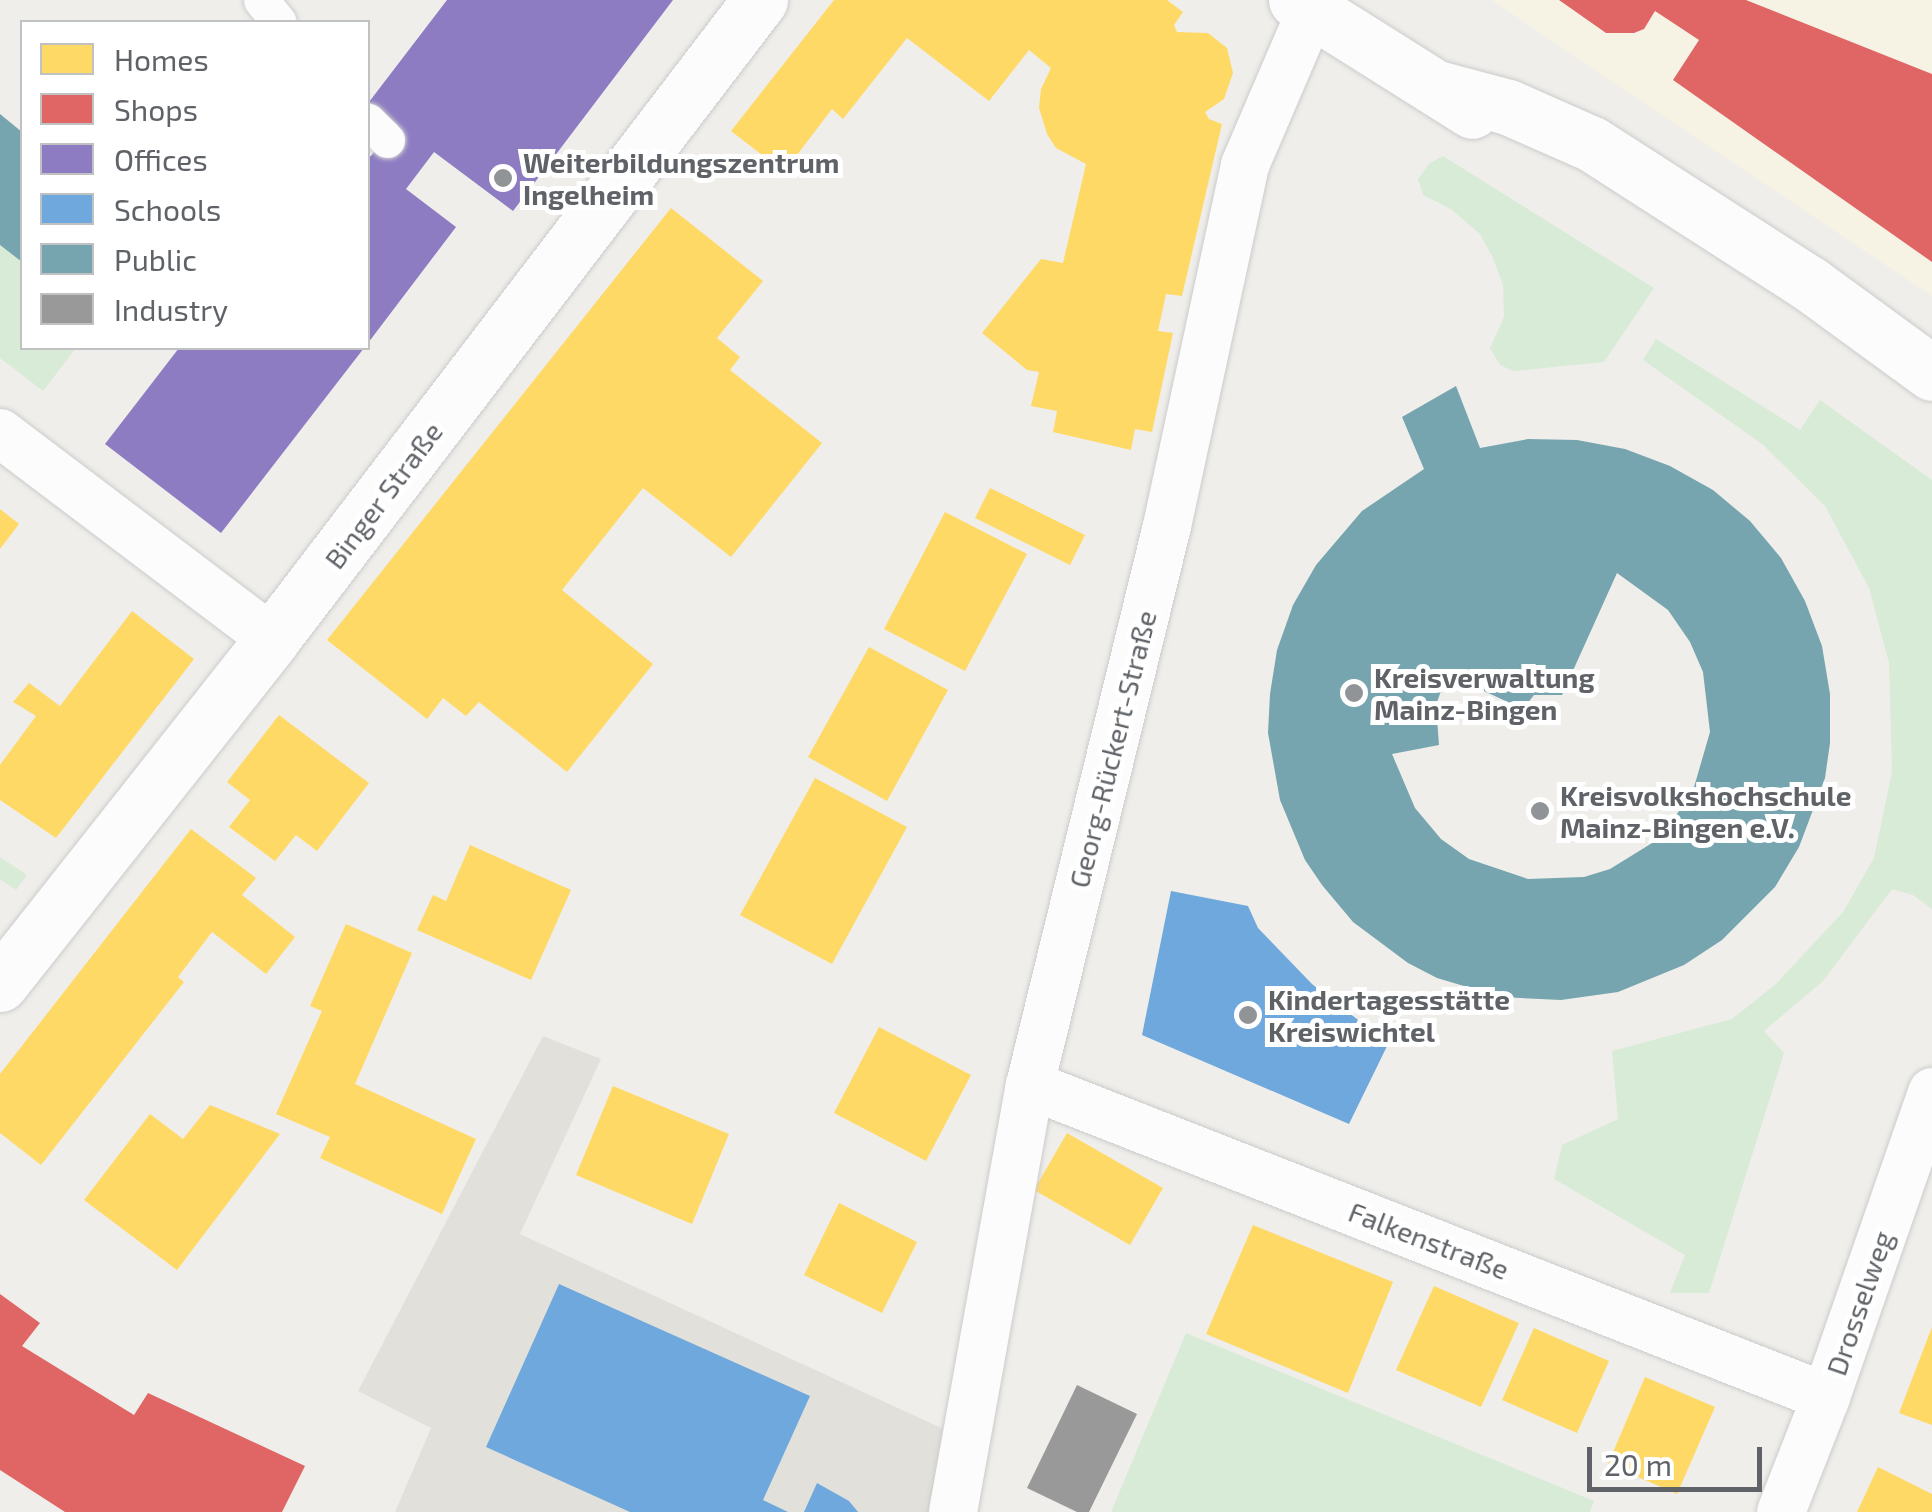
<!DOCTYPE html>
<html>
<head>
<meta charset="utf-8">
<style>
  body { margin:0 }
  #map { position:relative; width:1932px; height:1512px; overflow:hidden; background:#efeeea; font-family:"Exo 2",sans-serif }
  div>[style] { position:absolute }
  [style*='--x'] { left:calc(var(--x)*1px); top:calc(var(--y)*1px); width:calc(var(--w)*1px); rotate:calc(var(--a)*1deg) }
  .commercial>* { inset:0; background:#f7f3e4 }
  .education>* { inset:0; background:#e2e0da }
  .green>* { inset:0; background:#d8ebd6 }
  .homes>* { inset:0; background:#ffd966 }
  .shops>* { inset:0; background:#e06666 }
  .offices>* { inset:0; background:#8e7cc3 }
  .schools>* { inset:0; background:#6fa8dc }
  .public>* { inset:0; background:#76a5af }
  .industry>* { inset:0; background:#999 }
  .roads { filter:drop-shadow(0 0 2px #cbcccc) drop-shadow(0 0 2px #cbcccc) }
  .pedestrian>* { height:35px; margin:-17.5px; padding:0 17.5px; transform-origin:17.5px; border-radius:17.5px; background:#fdfcfc }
  .minor>* { height:48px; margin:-24px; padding:0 24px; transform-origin:24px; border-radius:24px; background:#fdfcfc }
  .secondary>* { height:55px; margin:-27.5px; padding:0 27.5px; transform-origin:27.5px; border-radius:27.5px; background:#fdfcfc }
  .dots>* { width:28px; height:28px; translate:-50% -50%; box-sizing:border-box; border:5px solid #fff; border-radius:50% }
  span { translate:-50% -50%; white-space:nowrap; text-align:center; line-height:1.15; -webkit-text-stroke:10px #fff; paint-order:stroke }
  .poi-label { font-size:28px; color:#5f6368; font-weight:700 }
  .left { translate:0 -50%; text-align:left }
  .street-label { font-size:28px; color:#5f6368 }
  .legend { position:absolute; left:20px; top:20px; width:350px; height:330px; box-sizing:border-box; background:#fff; border:2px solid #bfc1c3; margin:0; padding:12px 18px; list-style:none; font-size:30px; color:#5f6368 }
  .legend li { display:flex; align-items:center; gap:20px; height:50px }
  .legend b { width:50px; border:2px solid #bfc1c3 }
  .scale { position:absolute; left:1587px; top:1447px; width:175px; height:45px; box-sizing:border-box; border:5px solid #5f6368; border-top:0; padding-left:12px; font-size:30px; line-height:35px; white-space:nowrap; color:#5f6368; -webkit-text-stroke:8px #fff; paint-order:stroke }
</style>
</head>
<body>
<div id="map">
  <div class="commercial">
    <div style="clip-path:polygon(1492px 0,1932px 0,1932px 296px,1599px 73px)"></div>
  </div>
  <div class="education">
    <div style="clip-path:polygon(543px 1036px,601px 1059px,520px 1234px,950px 1432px,933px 1512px,395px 1512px,431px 1428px,358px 1391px)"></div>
  </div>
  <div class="green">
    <div style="clip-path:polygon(1443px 156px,1654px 288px,1604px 362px,1513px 371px,1500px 365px,1490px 348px,1504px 317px,1503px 285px,1493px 258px,1480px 234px,1451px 209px,1423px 195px,1418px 179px,1430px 163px)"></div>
    <div style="clip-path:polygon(0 245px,22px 262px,22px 348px,76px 348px,43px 391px,0 358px)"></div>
    <div style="clip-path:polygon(1656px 339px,1800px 430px,1820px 400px,1932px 480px,1932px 909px,1913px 895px,1892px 889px,1823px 981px,1764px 1031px,1784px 1053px,1709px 1293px,1670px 1293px,1685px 1255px,1554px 1179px,1562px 1145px,1618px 1119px,1612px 1051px,1732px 1019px,1776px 984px,1843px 912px,1874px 858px,1892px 772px,1889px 663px,1869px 588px,1825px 506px,1762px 444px,1643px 360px)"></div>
    <div style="clip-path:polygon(0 857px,27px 875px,16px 890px,0 879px)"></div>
    <div style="clip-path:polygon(1186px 1333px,1594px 1501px,1590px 1512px,1111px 1512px)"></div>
  </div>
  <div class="homes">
    <div style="clip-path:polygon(834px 0,1167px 0,1183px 12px,1174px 25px,1177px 32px,1208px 33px,1227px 48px,1233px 73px,1224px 99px,1205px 112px,1209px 119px,1222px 124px,1182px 296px,1166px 294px,1158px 331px,1173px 333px,1152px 432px,1135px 429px,1131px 450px,1053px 432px,1057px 411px,1031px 406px,1039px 372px,1027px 370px,982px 333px,1041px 259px,1063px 263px,1086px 164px,1056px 148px,1047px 134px,1039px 108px,1041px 89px,1051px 68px,1029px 50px,989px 101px,907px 38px,843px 119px,832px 109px,784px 172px,731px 131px)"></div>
    <div style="clip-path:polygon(671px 208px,763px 281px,717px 338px,740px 357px,730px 370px,822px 443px,731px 557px,643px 488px,562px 590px,653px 664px,567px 772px,479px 702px,466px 716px,443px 698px,427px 719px,327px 640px)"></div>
    <div style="clip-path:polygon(990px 488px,1085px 535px,1070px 565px,975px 518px)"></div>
    <div style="clip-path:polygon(0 509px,19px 524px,0 549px)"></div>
    <div style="clip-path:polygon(945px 512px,1027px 554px,965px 671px,884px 629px)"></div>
    <div style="clip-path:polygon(132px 611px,194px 659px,56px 838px,0 800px,0 765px,36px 716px,13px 702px,29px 683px,60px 706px)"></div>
    <div style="clip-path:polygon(869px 647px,948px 690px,887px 801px,808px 757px)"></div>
    <div style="clip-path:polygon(279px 715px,369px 783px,317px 851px,296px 835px,275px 861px,229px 827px,250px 800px,227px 782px)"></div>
    <div style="clip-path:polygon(815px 778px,907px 827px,832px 964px,740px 915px)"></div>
    <div style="clip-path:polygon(191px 829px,256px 878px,242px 895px,295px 937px,266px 974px,212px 932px,178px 977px,184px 982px,41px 1165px,0 1133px,0 1074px)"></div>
    <div style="clip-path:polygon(470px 845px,571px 890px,531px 980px,417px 930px,433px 895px,446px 901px)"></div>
    <div style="clip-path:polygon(346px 924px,412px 953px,355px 1084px,476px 1139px,442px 1214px,320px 1158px,330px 1137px,276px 1114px,322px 1011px,310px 1006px)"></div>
    <div style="clip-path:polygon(879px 1027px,971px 1075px,926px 1161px,834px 1113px)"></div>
    <div style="clip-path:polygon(613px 1086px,729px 1134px,692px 1224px,576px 1175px)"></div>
    <div style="clip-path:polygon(210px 1105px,280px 1134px,177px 1270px,84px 1200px,150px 1114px,183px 1139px)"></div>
    <div style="clip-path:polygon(1067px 1133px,1163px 1188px,1130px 1245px,1034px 1190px)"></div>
    <div style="clip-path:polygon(839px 1203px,917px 1242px,882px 1313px,804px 1275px)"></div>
    <div style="clip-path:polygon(1253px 1225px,1393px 1282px,1348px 1393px,1206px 1334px)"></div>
    <div style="clip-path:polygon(1434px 1286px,1519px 1323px,1481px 1407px,1396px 1370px)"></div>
    <div style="clip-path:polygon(1932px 1327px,1932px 1425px,1899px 1413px)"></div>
    <div style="clip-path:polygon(1534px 1328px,1609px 1361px,1577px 1433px,1502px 1400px)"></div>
    <div style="clip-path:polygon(1645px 1377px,1715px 1407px,1677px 1494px,1608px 1464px)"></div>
    <div style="clip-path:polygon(1878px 1467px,1932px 1494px,1932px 1512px,1857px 1512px)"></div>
  </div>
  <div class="shops">
    <div style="clip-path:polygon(1559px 0,1746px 0,1932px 74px,1932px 262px,1673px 80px,1699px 40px,1655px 11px,1644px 29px,1634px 33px,1606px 33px)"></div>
    <div style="clip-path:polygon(0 1294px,40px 1323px,22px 1346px,134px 1415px,148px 1393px,305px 1466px,282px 1512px,65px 1512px,0 1470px)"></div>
  </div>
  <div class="offices">
    <div style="clip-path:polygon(447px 0,673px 0,513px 211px,434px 152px,406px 189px,456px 227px,368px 343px,368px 159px,398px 125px,369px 102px)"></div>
    <div style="clip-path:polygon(179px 348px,364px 348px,221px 533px,105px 444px)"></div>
  </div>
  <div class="schools">
    <div style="clip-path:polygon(1171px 891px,1248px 906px,1258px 928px,1312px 984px,1362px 1023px,1391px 1038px,1349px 1124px,1142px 1035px)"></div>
    <div style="clip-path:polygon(559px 1284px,810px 1396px,763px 1500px,788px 1512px,630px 1512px,486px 1447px)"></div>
    <div style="clip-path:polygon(817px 1483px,849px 1501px,858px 1512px,804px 1512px)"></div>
  </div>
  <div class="public">
    <div style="clip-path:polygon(0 114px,22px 132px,22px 262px,0 245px)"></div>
    <div style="clip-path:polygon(evenodd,1456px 386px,1480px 448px,1528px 439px,1577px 440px,1625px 449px,1670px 466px,1713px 490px,1750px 521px,1781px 558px,1805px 601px,1822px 646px,1830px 694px,1830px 743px,1825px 778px,1799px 847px,1775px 887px,1722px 940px,1684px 965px,1618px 992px,1561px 1000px,1501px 997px,1437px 978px,1408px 963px,1353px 922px,1322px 885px,1305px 860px,1280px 800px,1268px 733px,1270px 694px,1277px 650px,1293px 605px,1316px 565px,1362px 511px,1424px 469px,1402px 417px,1456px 386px,1617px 573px,1668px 610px,1690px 642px,1703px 672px,1710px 732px,1692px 794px,1657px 840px,1610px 869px,1584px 877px,1528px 879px,1469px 859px,1441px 839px,1415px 808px,1392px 754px,1439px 745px,1436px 705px,1447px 674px,1523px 709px,1534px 695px,1562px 695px,1617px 573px)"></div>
  </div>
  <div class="industry">
    <div style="clip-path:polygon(1077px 1385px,1137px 1414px,1089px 1512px,1077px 1512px,1027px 1488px)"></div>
  </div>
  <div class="roads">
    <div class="pedestrian">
      <div style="--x:261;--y:0;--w:28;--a:51"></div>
      <div style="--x:368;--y:121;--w:27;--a:45"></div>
    </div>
    <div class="minor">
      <div style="--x:0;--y:433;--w:341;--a:37.1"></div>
      <div style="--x:1030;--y:1085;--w:855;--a:21.4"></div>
      <div style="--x:953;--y:1512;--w:434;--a:-79.8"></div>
      <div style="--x:1030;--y:1085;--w:576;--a:-76.23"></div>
      <div style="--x:1167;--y:526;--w:369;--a:-77.8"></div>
      <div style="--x:1245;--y:165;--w:168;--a:-66.8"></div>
      <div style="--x:1781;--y:1512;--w:123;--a:-68.6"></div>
      <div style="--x:1826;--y:1397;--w:323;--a:-70.8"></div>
    </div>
    <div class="secondary">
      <div style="--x:1296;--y:0;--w:208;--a:32.2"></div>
      <div style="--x:1441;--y:89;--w:69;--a:15"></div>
      <div style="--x:1508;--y:107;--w:92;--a:23.8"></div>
      <div style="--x:1592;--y:144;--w:259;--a:32.7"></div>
      <div style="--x:1810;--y:284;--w:151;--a:36.1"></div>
      <div style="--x:0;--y:984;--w:439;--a:-51.7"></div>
      <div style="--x:272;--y:639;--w:804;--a:-52.63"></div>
    </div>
  </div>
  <div class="dots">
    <div style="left:503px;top:178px;background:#919496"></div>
    <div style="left:1354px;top:693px;background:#919496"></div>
    <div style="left:1540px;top:811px;background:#919496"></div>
    <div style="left:1248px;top:1015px;background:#919496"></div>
  </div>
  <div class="poi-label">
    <span class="left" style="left:523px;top:178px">Weiterbildungszentrum<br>Ingelheim</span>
    <span class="left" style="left:1374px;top:693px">Kreisverwaltung<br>Mainz-Bingen</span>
    <span class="left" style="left:1560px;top:811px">Kreisvolkshochschule<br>Mainz-Bingen e.V.</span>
    <span class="left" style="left:1268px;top:1015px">Kindertagesstätte<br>Kreiswichtel</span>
  </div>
  <div class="street-label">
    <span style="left:383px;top:495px;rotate:-53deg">Binger Straße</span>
    <span style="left:1112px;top:749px;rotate:-76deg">Georg-Rückert-Straße</span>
    <span style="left:1429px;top:1240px;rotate:21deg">Falkenstraße</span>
    <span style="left:1859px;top:1303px;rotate:-71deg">Drosselweg</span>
  </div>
  <ul class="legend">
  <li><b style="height:28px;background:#ffd966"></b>Homes</li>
  <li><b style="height:28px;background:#e06666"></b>Shops</li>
  <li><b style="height:28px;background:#8e7cc3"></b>Offices</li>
  <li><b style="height:28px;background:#6fa8dc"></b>Schools</li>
  <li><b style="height:28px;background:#76a5af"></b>Public</li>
  <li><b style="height:28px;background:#999"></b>Industry</li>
  </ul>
  <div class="scale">20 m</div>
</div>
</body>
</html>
